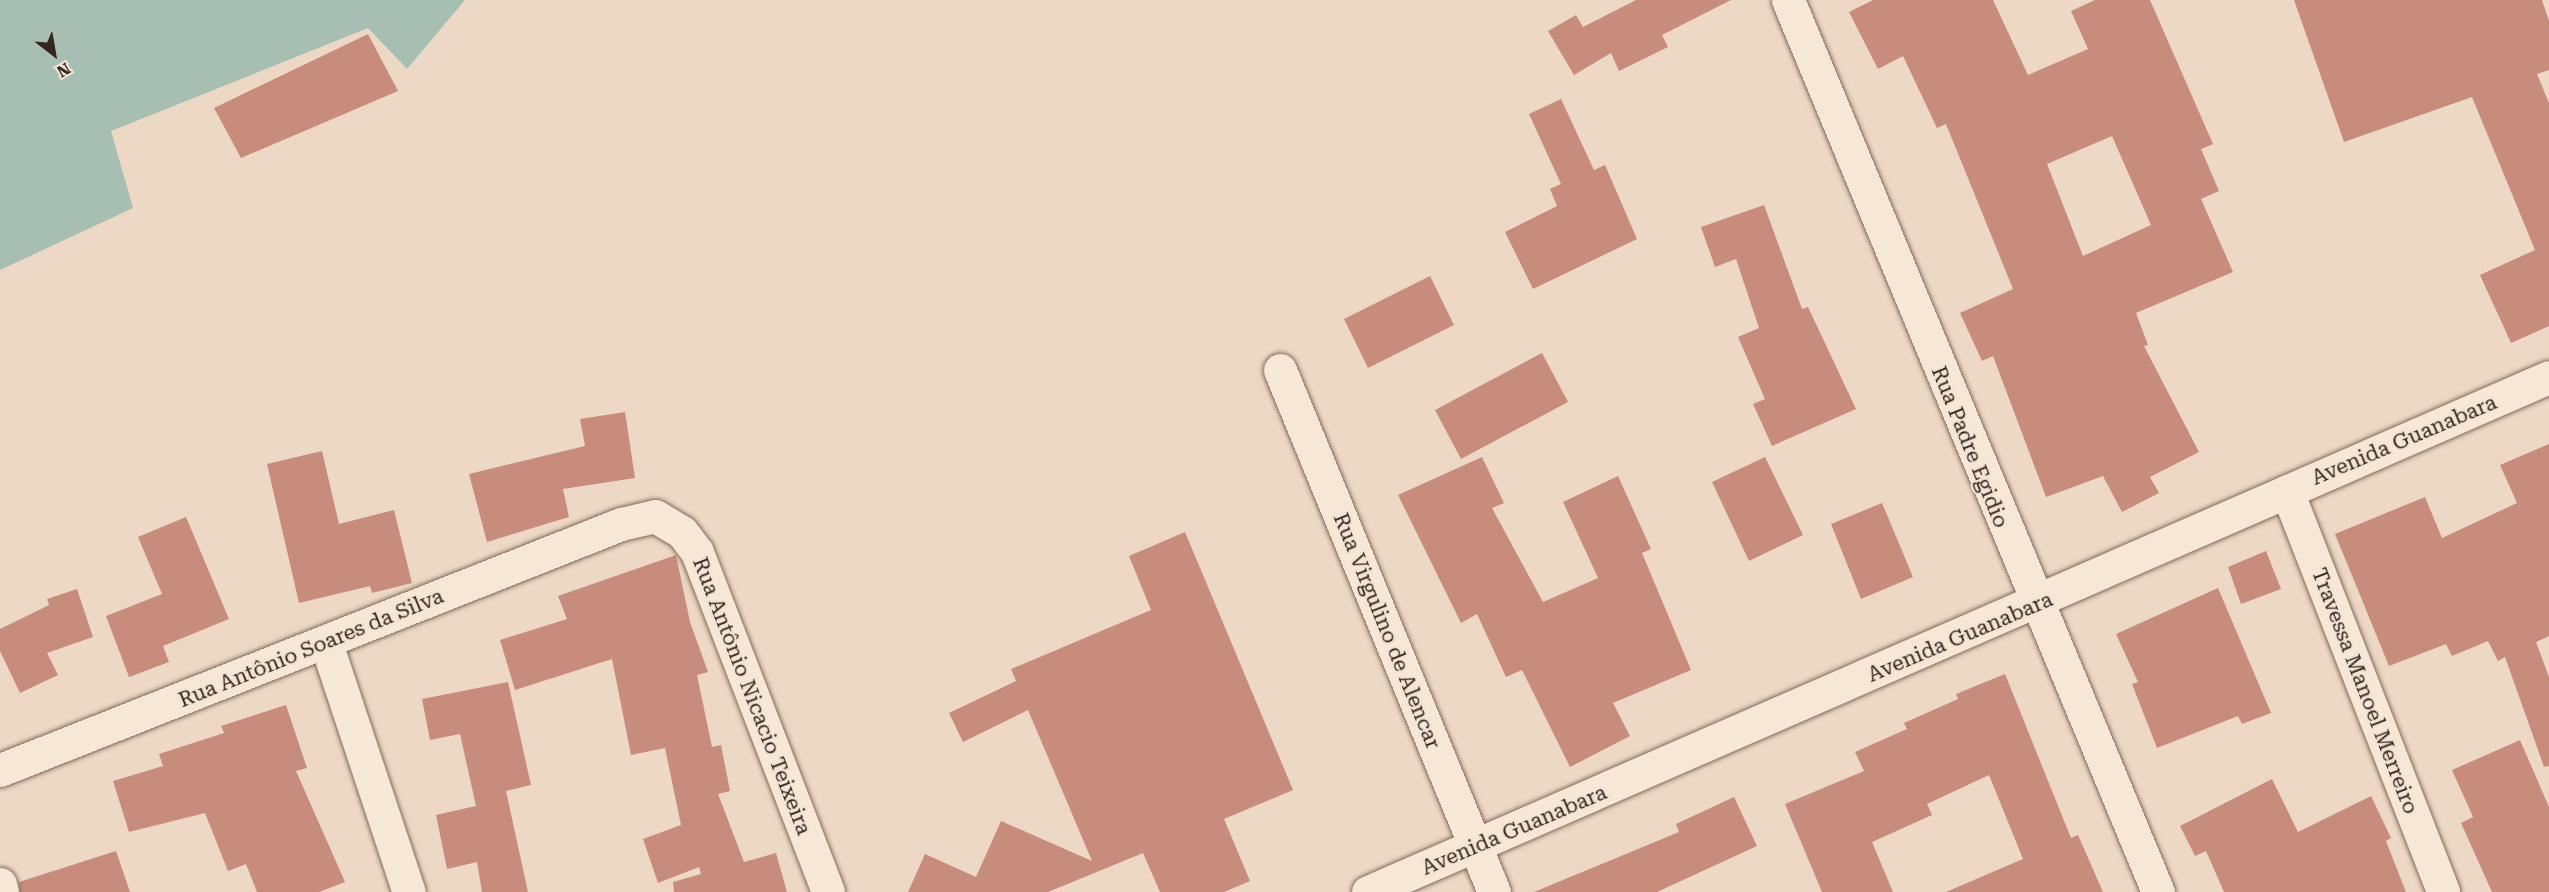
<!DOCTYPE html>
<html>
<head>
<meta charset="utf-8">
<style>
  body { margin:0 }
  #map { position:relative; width:2549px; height:892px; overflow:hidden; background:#ecd8c4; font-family:"Roboto Serif",serif }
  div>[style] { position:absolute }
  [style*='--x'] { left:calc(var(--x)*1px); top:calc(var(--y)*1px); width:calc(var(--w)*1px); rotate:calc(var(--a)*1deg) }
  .water>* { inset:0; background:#a6bfb2 }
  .building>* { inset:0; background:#c88c7c }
  .roads { filter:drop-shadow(0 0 2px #85695c) drop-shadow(0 0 2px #85695c) }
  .minor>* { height:33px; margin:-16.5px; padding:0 16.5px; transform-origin:16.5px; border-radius:16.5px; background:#f7e7d7 }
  span { translate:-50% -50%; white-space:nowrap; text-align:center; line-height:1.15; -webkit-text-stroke:4.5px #f3e4d3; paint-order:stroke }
  .street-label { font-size:21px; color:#36251f }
  .north { position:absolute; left:24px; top:24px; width:60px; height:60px; -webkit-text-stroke:4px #f3e4d3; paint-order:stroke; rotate:149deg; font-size:16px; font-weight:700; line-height:24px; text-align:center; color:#36251f }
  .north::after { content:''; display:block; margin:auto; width:21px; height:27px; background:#36251f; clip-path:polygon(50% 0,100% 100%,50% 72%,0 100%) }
</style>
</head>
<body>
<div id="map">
  <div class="water">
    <div style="clip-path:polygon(0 0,465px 0,407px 69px,368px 28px,111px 131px,133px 208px,0 270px)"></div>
  </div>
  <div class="building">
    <div style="clip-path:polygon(1636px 0,1731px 0,1662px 35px,1668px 47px,1619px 71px,1611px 53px,1574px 75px,1548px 31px,1576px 15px,1583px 27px)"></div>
    <div style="clip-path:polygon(evenodd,1873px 0,1993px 0,2028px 75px,2088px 49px,2071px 11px,2095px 0,2150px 0,2213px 144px,2201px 149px,2219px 191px,2201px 199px,2233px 272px,2136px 313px,2148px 345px,2144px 346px,2199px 452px,2150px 477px,2159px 493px,2122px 512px,2103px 476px,2046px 497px,1993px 356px,1982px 361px,1960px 313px,2013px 289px,1946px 124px,1937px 128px,1903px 56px,1878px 69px,1849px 12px,1873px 0,2112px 136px,2151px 225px,2083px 256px,2047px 164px,2112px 136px)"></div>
    <div style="clip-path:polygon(2294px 0,2542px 0,2549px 21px,2549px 70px,2537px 74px,2549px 103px,2549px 326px,2511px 343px,2480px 275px,2535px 250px,2472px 97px,2344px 142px)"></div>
    <div style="clip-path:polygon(368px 34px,398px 91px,241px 158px,214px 108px)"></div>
    <div style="clip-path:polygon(1561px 99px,1594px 170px,1605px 165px,1637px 239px,1533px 289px,1505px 232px,1557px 206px,1550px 189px,1561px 184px,1529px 114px)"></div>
    <div style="clip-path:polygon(1764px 205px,1802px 309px,1808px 307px,1856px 409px,1772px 446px,1753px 404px,1765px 399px,1738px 337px,1759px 328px,1736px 259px,1715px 267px,1701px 227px)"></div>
    <div style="clip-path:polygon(1430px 276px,1454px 325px,1368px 368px,1344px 319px)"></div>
    <div style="clip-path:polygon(1542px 353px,1568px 402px,1461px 459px,1435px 410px)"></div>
    <div style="clip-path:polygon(625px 412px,635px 478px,563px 489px,569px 517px,487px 542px,469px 474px,585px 446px,580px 419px)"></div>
    <div style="clip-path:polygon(2549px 444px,2549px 636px,2536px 642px,2549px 677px,2549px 766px,2544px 767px,2505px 657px,2498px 661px,2488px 641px,2452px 656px,2446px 644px,2389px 666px,2335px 534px,2425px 497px,2442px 538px,2517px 503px,2500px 465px)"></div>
    <div style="clip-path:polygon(322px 451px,339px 524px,394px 510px,412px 583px,372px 593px,370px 586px,299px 603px,267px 464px)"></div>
    <div style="clip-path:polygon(1482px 457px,1504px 503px,1492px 508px,1543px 602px,1598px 578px,1563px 502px,1618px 476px,1651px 549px,1642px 553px,1691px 670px,1613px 703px,1630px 736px,1570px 767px,1522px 670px,1506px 677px,1477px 614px,1461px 623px,1398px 495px)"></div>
    <div style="clip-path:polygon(1765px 457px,1803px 535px,1749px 561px,1712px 482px)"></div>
    <div style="clip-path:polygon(1882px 503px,1913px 577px,1861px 599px,1831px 524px)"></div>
    <div style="clip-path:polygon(186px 517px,229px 619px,163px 646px,169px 662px,129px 677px,106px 616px,162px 594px,138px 537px)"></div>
    <div style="clip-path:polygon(1185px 532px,1293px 790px,1224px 819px,1250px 881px,1224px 892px,1160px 892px,1143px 853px,1048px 892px,908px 892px,925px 854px,976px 877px,1001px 821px,1092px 861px,1028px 710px,963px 742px,949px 713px,1016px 681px,1011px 669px,1151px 610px,1129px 556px)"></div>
    <div style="clip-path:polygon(2266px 551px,2281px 589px,2241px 604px,2228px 567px)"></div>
    <div style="clip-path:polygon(676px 555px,690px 622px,708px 672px,697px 675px,712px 747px,721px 745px,730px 791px,718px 794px,744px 862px,776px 853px,787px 892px,674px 892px,673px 882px,701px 874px,699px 867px,658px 883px,643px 839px,681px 825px,665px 748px,631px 755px,612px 659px,515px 690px,500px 640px,567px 619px,558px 596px)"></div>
    <div style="clip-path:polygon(2218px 588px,2271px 713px,2242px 724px,2238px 716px,2157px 748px,2132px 684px,2138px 682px,2116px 634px)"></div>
    <div style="clip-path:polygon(77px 589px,93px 637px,47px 653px,58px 675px,20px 693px,0 651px,0 629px,49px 605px,47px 599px)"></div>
    <div style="clip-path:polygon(2005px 674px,2071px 838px,2078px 835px,2103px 892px,1946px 892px,2023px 859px,1989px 775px,1927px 804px,1932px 815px,1872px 842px,1893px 892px,1822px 892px,1785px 804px,1864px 771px,1855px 752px,1907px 729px,1904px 723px,1958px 699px,1956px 694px)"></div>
    <div style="clip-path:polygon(508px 682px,531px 785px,506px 791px,528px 892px,482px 892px,477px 862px,447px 869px,436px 815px,476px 806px,460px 734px,430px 740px,422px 699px)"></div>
    <div style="clip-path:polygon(286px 705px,307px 768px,296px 771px,345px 882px,319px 892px,257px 892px,246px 864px,228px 871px,205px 813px,129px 832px,113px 781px,163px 766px,159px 754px,224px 733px,221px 726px)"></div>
    <div style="clip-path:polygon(2520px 740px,2549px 807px,2549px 892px,2492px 892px,2461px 823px,2473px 817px,2452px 770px)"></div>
    <div style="clip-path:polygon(2272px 779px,2298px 832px,2371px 796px,2391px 838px,2386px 841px,2406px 892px,2224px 892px,2206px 851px,2195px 856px,2180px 826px)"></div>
    <div style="clip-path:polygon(1734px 797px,1757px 846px,1657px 892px,1534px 892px,1679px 832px,1676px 824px)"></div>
    <div style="clip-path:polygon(116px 851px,130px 892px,20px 892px,19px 882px)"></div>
  </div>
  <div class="roads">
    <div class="minor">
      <div style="--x:1788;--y:0;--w:966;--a:67.47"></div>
      <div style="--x:1280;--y:370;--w:564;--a:67.71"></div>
      <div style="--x:2287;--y:491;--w:430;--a:68.7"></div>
      <div style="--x:326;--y:643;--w:262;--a:71.6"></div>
      <div style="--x:0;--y:770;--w:668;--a:-21.61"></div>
      <div style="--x:621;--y:524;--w:35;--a:-13"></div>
      <div style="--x:655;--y:516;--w:31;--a:31"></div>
      <div style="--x:682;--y:532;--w:25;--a:53"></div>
      <div style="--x:697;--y:552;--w:364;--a:68.9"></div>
      <div style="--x:0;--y:884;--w:8;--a:76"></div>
      <div style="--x:1368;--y:892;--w:1288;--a:-23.56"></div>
    </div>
  </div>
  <div class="street-label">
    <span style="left:2404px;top:440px;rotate:-23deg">Avenida Guanabara</span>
    <span style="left:1970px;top:447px;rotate:68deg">Rua Padre Egidio</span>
    <span style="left:1387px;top:631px;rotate:68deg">Rua Virgulino de Alencar</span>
    <span style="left:1960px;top:637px;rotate:-23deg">Avenida Guanabara</span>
    <span style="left:311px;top:648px;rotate:-22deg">Rua Antônio Soares da Silva</span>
    <span style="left:2365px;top:691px;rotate:69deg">Travessa Manoel Merreiro</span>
    <span style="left:752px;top:696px;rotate:69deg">Rua Antônio Nicacio Teixeira</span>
    <span style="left:1514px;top:830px;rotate:-23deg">Avenida Guanabara</span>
  </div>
  <div class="north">N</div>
</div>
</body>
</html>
